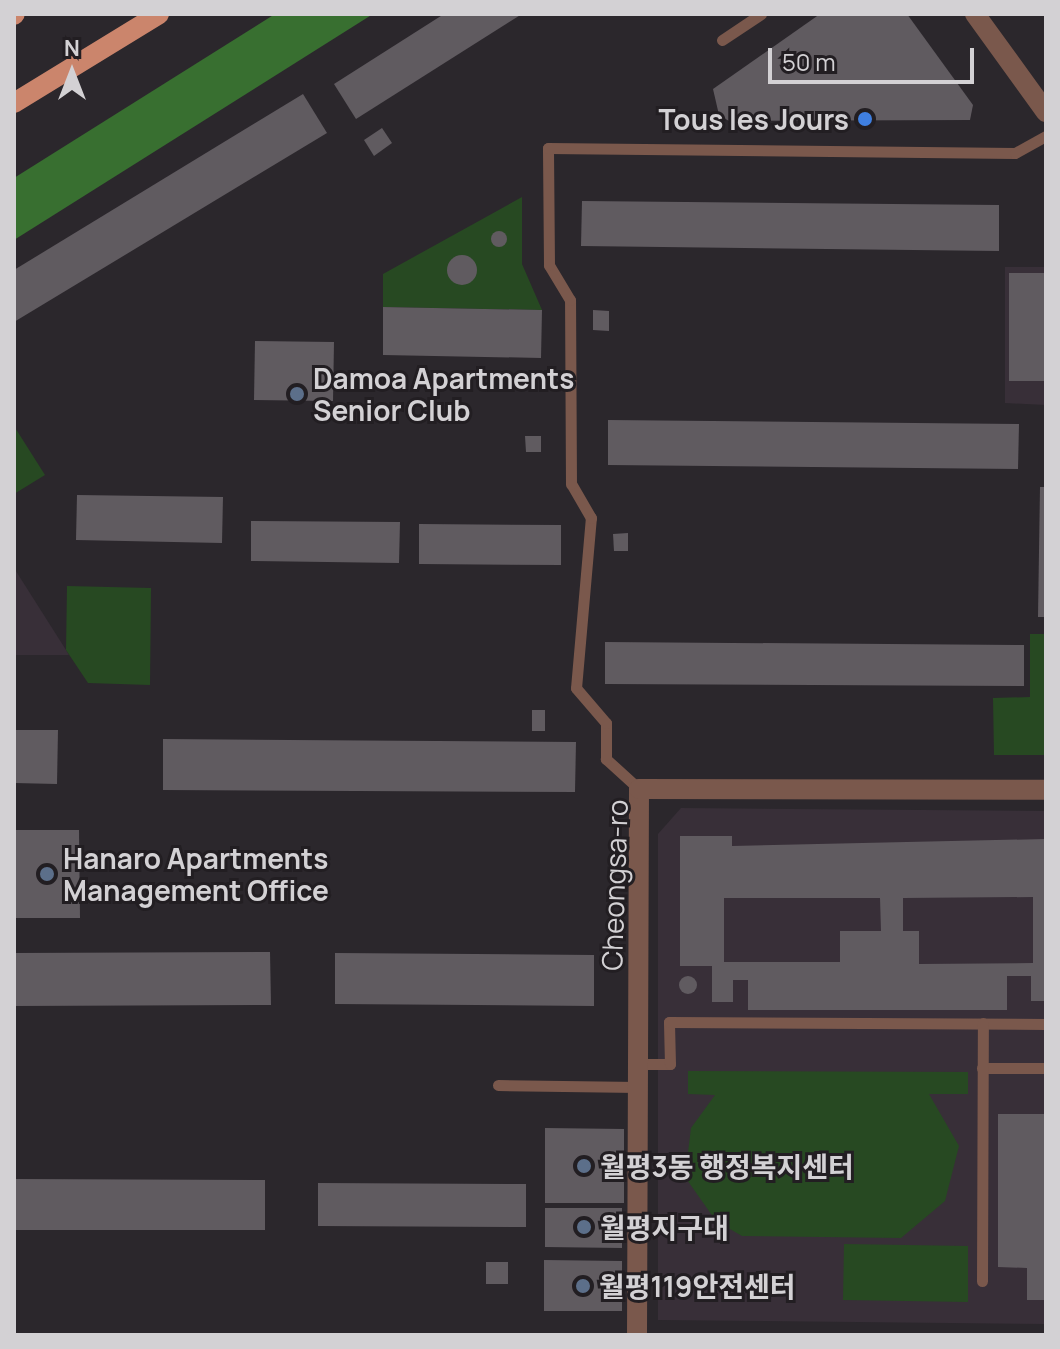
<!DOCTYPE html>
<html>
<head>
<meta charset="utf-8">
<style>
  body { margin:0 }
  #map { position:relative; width:1060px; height:1349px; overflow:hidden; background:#2b272c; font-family:Manrope,"Noto Sans KR",sans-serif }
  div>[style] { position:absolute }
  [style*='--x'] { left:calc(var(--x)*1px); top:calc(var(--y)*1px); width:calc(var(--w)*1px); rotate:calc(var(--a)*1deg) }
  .built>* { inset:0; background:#382f38 }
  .green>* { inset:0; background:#274922 }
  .forest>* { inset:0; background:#386f30 }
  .building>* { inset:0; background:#605b60 }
  .round { border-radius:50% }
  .service>* { height:11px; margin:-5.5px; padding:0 5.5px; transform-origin:5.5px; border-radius:5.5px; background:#7a584c }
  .minor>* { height:20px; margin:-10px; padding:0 10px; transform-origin:10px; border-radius:10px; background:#7a584c }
  .tertiary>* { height:20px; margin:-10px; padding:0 10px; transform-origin:10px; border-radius:10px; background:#7a584c }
  .primary>* { height:20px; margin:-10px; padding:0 10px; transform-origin:10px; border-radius:10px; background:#cb856c }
  .dots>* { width:22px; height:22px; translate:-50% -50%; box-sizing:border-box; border:4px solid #221e22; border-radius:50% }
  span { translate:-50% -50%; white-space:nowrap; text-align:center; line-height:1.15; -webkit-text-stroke:6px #221e22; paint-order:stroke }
  .poi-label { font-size:28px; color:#d3d1d4; font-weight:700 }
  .right { translate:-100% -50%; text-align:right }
  .left { translate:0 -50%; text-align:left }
  .street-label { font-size:28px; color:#d3d1d4 }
  .frame { position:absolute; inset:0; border:16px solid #d3d1d4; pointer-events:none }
  .north { position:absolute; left:32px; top:32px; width:80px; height:80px; -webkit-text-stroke:6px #221e22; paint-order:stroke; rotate:0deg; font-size:22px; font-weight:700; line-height:32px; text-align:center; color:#d3d1d4 }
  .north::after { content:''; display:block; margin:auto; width:28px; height:36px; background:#d3d1d4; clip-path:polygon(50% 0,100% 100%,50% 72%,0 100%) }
  .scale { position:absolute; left:768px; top:48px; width:206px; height:36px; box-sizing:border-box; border:4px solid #d3d1d4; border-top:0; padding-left:10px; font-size:24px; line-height:28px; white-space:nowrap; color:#d3d1d4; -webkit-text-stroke:6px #221e22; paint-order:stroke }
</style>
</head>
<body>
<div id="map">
  <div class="built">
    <div style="clip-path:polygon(1005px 267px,1046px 267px,1046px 405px,1005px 403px)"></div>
    <div style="clip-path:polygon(14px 568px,66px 650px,69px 655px,14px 655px)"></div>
    <div style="clip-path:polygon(681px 808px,1046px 811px,1046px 1324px,658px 1320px,658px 834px)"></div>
  </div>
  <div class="green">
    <div style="clip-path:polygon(522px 197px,522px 264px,542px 310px,383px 307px,383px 274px)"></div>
    <div style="clip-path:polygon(14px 426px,45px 475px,14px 494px)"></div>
    <div style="clip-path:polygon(67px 586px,151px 588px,150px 685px,88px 683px,66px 650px)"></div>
    <div style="clip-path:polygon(1030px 634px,1046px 634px,1046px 755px,994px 755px,993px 698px,1030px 697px)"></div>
    <div style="clip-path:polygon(688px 1071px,968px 1072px,968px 1094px,929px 1094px,959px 1146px,945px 1201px,901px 1238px,742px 1236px,716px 1221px,685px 1177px,691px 1128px,715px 1095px,688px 1094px)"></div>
    <div style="clip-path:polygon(844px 1244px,968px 1246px,968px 1302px,843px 1300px)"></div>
  </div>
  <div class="forest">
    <div style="clip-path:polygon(275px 14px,373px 14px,14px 240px,14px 178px)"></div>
  </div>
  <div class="building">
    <div style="clip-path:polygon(444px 14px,522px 14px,356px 119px,334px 84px)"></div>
    <div style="clip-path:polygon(820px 14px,907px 14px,973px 105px,970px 120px,729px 121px,719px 115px,713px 89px)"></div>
    <div style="clip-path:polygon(303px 94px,327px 133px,14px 322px,14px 270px)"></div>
    <div style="clip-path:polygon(382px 128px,392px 143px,374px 156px,364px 140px)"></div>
    <div style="clip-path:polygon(582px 201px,999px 205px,999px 251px,581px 246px)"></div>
    <div class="round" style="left:491px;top:231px;width:16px;height:16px"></div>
    <div class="round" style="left:447px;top:255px;width:30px;height:30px"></div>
    <div style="clip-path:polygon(1009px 273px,1046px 273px,1046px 381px,1009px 381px)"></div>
    <div style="clip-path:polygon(383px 307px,542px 310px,541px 358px,383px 355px)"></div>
    <div style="clip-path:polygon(593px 310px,609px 311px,609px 331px,593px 330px)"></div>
    <div style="clip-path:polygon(255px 341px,334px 342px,333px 401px,254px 400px)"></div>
    <div style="clip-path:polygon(608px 420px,1019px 424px,1018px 469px,608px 465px)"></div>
    <div style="clip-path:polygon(525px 436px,541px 436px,541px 452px,526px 452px)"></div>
    <div style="clip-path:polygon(1040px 487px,1046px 487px,1046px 617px,1038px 617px)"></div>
    <div style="clip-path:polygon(77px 495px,223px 497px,222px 543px,76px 540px)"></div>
    <div style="clip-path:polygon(251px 521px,400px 522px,399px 563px,251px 561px)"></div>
    <div style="clip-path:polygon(419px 524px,561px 525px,561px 565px,419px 564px)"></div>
    <div style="clip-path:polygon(628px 533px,628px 551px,614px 551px,613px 534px)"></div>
    <div style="clip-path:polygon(605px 642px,1024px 645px,1024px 686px,605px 684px)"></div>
    <div style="clip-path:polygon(532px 710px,545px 710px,545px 731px,532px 731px)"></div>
    <div style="clip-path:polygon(14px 730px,58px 730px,57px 784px,14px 783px)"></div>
    <div style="clip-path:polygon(163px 739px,576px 742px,575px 792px,163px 790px)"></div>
    <div style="clip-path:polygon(14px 830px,79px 830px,80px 918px,14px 918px)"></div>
    <div style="clip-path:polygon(evenodd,680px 836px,732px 836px,732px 846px,1046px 839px,1046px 1001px,1031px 1001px,1031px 976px,1007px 976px,1007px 1010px,748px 1010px,748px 980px,733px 980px,733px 1002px,712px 1002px,712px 966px,680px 966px,680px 836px,1033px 897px,1033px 963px,919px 964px,919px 931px,903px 931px,903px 898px,1033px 897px,680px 836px,724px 898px,880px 898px,881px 931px,840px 931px,840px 962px,724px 962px,724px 898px)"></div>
    <div style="clip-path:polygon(270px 952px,271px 1005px,14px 1006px,14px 953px)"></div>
    <div style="clip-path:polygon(335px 953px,594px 955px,594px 1006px,335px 1004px)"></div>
    <div class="round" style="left:679px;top:976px;width:18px;height:18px"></div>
    <div style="clip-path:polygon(998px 1114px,1046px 1114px,1046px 1300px,1027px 1300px,1027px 1268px,998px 1267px)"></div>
    <div style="clip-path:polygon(545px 1128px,624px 1129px,624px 1203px,545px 1203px)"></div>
    <div style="clip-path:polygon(14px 1179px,265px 1180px,265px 1230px,14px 1230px)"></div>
    <div style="clip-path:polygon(318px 1183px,526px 1184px,526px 1227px,318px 1226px)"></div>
    <div style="clip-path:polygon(545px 1208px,622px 1208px,622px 1248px,545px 1247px)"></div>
    <div style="clip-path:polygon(544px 1260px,622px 1261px,622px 1311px,544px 1311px)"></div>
    <div style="clip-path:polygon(486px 1262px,508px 1262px,508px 1284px,486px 1284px)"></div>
  </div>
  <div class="service">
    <div style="--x:722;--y:40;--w:47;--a:-33.7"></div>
    <div style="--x:639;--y:789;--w:45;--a:-137.7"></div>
    <div style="--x:606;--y:759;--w:36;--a:-90"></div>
    <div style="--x:606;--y:723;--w:46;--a:-130.6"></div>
    <div style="--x:576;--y:688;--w:171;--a:-85"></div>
    <div style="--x:591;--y:518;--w:39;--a:-120"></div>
    <div style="--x:571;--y:484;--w:184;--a:-90.3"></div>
    <div style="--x:570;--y:300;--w:41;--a:-121"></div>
    <div style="--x:549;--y:265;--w:117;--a:-90.5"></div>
    <div style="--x:548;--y:148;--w:467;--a:0.6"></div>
    <div style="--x:1015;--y:153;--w:35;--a:-29"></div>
    <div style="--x:638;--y:1064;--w:32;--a:0"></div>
    <div style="--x:670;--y:1064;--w:42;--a:-91.4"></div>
    <div style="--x:669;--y:1022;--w:377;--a:0.3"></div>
    <div style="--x:982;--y:1068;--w:64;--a:0"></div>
    <div style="--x:498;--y:1085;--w:140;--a:0.8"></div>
    <div style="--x:982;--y:1281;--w:258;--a:-89.8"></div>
  </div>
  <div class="minor">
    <div style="--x:637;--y:1335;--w:546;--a:-89.79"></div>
    <div style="--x:639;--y:789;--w:407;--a:0.1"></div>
  </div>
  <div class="tertiary">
    <div style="--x:975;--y:14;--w:121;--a:54.1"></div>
  </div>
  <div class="primary">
    <div style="--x:14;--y:15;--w:1;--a:-45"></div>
    <div style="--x:14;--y:103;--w:170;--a:-31.5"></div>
  </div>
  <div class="dots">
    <div style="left:865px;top:119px;background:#3f7fe0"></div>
    <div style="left:297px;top:394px;background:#5c6f8a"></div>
    <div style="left:47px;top:874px;background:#5c6f8a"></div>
    <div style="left:584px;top:1166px;background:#5c6f8a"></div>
    <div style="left:584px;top:1227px;background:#5c6f8a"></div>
    <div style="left:583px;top:1286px;background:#5c6f8a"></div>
  </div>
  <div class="poi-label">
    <span class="right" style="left:849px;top:119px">Tous les Jours</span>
    <span class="left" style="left:313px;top:394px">Damoa Apartments<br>Senior Club</span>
    <span class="left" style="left:63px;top:874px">Hanaro Apartments<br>Management Office</span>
    <span class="left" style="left:600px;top:1166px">월평3동 행정복지센터</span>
    <span class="left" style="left:600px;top:1227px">월평지구대</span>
    <span class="left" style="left:599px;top:1286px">월평119안전센터</span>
  </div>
  <div class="street-label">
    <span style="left:614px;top:885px;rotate:-88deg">Cheongsa-ro</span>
  </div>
  <div class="frame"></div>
  <div class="north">N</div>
  <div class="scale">50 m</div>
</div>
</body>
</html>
